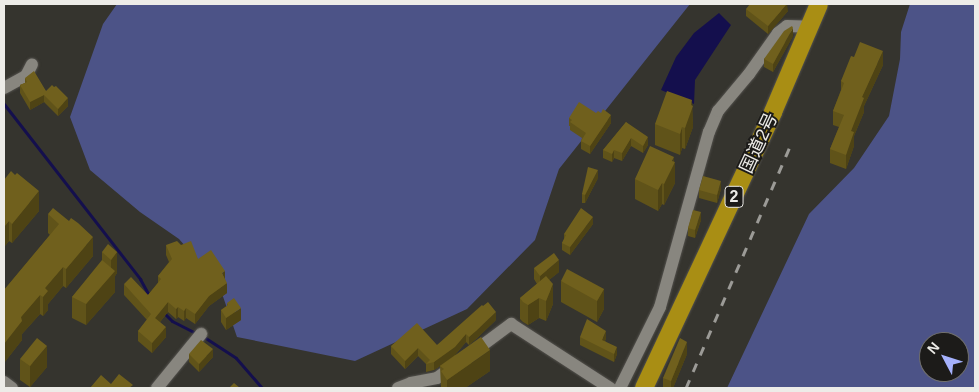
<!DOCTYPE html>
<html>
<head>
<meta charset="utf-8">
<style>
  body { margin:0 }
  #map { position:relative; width:979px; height:392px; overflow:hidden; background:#35342e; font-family:Arial,"Noto Sans JP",sans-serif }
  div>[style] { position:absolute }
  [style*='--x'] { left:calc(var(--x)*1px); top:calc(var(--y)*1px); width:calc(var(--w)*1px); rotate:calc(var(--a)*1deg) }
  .green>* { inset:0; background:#4c5387 }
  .water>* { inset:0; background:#140f4d }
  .stream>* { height:3px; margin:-1.5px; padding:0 1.5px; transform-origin:1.5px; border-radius:1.5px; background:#140f4d }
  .roads { filter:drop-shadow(0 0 1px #53514d) drop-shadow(0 0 1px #53514d) }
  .minor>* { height:12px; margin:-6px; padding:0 6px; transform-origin:6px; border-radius:6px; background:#88867f }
  .highway>* { height:18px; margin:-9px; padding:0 9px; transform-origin:9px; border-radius:9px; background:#a98e14 }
  .rail>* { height:3px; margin-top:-1.5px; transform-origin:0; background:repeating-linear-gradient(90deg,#9c9b97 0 9px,transparent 0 18px) }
  .wall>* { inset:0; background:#605319 }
  .shaded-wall>* { inset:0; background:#4e4314 }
  .building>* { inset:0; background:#70601d }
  span { translate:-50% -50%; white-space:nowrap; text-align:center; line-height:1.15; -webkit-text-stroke:4px #1c1b19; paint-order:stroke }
  .shield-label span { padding:1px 4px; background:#1c1b19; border:1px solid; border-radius:4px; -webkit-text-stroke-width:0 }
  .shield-label { font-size:16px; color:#edece8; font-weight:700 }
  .street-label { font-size:18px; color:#edece8 }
  .frame { position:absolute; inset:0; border:5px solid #edece8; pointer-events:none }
  .north { position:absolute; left:919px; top:332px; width:50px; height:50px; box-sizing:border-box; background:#1c1b19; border:1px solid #706f6c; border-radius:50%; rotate:310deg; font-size:14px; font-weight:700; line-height:20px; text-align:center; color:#edece8 }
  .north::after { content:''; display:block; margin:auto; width:18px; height:22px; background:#a5b1fc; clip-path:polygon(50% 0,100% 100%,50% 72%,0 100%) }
</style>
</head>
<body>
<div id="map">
  <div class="green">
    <div style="clip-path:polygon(117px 4px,690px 4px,559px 169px,535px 240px,467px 309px,355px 361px,237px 337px,219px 285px,179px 239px,140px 212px,90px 170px,70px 117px,103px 24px)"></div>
    <div style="clip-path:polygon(evenodd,910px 4px,975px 4px,975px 388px,727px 388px,809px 214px,854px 168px,889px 116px,900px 59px,901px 32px,910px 4px,929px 342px,959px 342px,959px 372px,929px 372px,929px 342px)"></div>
  </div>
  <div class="water">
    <div style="clip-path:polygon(719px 13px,731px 25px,695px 80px,694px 104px,661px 90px,676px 57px,694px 33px)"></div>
  </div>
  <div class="stream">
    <div style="--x:4;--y:104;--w:222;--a:52.1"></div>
    <div style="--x:140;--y:279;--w:21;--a:61"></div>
    <div style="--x:164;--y:313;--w:11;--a:45"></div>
    <div style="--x:172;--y:321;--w:27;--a:27"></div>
    <div style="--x:204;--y:337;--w:38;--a:33"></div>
    <div style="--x:236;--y:358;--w:40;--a:49"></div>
  </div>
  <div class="roads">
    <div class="minor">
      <div style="--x:4;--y:88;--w:25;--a:-29"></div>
      <div style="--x:26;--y:76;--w:13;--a:-63"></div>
      <div style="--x:472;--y:353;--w:49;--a:-36.6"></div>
      <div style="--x:511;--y:324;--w:118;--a:32.9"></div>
      <div style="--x:4;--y:382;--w:10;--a:37"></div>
      <div style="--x:157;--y:388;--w:70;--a:-50.8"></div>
      <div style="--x:398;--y:388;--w:14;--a:-21"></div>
      <div style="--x:411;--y:383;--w:26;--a:-11"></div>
      <div style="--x:437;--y:378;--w:20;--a:-37"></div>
      <div style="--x:620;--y:388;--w:90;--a:-63.7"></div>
      <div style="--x:660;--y:307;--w:182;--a:-74.4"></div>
      <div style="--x:709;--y:132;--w:23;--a:-67"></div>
      <div style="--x:718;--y:111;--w:48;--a:-50"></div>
      <div style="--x:749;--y:74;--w:50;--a:-54.7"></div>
      <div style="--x:778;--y:33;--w:11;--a:-38"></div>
      <div style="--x:787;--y:26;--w:23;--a:2"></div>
    </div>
    <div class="highway">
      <div style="--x:644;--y:388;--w:305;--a:-64.9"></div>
      <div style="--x:773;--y:112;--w:117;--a:-66.9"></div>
    </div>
  </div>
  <div class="rail">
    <div style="--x:686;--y:388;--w:263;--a:-66.7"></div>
  </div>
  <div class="wall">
    <div style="clip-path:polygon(746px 9px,788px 11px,768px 34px,746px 16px)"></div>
    <div style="clip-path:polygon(793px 36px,773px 72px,764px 67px,764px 59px)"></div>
    <div style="clip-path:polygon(854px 57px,883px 65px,864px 106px,864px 112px,854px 136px,854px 146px,846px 169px,830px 163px,830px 149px,839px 127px,833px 125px,833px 111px,841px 90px,841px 81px)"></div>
    <div style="clip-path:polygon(25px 78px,46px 91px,68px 106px,58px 116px,44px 102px,30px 110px,20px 93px,20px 85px,25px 83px)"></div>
    <div style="clip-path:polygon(692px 105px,693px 127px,685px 149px,682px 148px,680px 155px,655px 145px,655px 124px)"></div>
    <div style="clip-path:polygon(596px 113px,601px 113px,611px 123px,590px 154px,581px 149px,581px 141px,582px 138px,570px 130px,570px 126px,569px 126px,569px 118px)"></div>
    <div style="clip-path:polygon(626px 122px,648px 145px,643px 153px,631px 146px,622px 161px,614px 158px,612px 162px,603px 158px,603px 150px)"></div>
    <div style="clip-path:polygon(674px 162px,675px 183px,664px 205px,662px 204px,658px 211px,635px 199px,635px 179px)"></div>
    <div style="clip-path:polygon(598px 178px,585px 203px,582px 203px,582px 194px)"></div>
    <div style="clip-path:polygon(4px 180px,39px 211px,12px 243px,9px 241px,4px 247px)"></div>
    <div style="clip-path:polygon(721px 189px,717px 203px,699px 198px,699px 190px)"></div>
    <div style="clip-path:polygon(48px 214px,69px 221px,93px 256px,66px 288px,63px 286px,48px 304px,48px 310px,43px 316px,40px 314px,22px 334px,22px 340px,4px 363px,4px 290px,50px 235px,48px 233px)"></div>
    <div style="clip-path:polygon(701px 220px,695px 238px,688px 236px,688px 228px)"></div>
    <div style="clip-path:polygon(593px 224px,570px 255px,562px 250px,562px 243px,564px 239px,564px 234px)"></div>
    <div style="clip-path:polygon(166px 245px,198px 259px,225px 279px,227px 293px,209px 306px,195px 324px,186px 318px,184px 321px,178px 317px,176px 319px,168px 312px,160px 322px,166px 337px,152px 353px,138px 341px,138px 331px,147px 320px,124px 295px,124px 284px,148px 295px,158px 283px,158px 276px,169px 262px,166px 255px)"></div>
    <div style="clip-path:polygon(102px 252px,117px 252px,117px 273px,115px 276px,115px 292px,86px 325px,72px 318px,72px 297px,102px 261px)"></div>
    <div style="clip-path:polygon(534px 268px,559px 272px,549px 280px,553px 304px,546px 321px,539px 318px,528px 325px,523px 322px,520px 319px,520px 298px,537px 284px,534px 279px)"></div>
    <div style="clip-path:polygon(561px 281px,604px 289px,604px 309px,597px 322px,561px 302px)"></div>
    <div style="clip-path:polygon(227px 303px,241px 320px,226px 330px,221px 322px,221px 310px,227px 306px)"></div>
    <div style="clip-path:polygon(496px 320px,476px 339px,469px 345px,466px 342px,455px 355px,490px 371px,465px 388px,441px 388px,440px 366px,434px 370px,426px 372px,426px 364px,418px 356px,405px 369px,391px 354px,391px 346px,437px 345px)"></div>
    <div style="clip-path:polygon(580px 337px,606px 338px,605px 341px,617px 354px,614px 362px,580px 345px)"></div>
    <div style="clip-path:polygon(189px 354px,213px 357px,199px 372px,189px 362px)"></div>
    <div style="clip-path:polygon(687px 354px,673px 388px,663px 388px,663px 378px)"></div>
    <div style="clip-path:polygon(20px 359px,47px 367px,30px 387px,20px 380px)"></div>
  </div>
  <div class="shaded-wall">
    <div style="clip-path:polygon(787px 4px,788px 11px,768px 34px,768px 26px)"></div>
    <div style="clip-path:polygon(793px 28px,793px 36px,773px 72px,773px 64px)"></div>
    <div style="clip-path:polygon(883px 51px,883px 65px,864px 106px,864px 112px,854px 136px,854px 146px,846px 169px,846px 155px,851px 131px,862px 97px)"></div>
    <div style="clip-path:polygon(44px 95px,44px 102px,30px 110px,30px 102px)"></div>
    <div style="clip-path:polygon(68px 98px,68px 106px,58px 116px,58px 109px)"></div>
    <div style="clip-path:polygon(692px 100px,693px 127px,685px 149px,685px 128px)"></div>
    <div style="clip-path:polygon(611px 115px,611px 123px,590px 154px,590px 146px)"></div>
    <div style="clip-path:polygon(682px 127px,682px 148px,680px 155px,680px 134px)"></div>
    <div style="clip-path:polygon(648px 137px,648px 145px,643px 153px,643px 146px)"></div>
    <div style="clip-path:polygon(631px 138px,631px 146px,622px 161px,622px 153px)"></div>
    <div style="clip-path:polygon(614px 150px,614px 158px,612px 162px,612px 154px)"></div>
    <div style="clip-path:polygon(674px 157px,674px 164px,675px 162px,675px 183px,664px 205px,664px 184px)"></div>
    <div style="clip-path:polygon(598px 170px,598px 178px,585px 203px,585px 195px)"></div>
    <div style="clip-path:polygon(721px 181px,721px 189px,717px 203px,717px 195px)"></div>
    <div style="clip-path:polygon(662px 183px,662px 204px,658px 211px,658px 190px)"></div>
    <div style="clip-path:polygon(39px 191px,39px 211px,12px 243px,12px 224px)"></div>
    <div style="clip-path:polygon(701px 212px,701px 220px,695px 238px,695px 230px)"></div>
    <div style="clip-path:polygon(593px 217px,593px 224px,570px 255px,570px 247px)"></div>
    <div style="clip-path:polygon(9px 221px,9px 241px,4px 247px,4px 227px)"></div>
    <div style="clip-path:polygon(93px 237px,93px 256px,66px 288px,66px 269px)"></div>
    <div style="clip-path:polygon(117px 252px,117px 273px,115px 276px,115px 292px,86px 325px,86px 304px,111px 275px,111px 260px)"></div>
    <div style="clip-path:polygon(559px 260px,559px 272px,540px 287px,540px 276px)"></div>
    <div style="clip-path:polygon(63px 267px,63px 286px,48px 304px,48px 310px,43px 316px,43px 297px,45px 288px)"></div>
    <div style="clip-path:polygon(225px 271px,225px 281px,222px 273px)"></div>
    <div style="clip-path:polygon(227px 283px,227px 293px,209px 306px,195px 324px,195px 314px,209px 296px)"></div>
    <div style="clip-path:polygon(553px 284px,553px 304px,546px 321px,546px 301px)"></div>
    <div style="clip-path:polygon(604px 289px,604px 309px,597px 322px,597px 301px)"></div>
    <div style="clip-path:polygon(40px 295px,40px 314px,22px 334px,22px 340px,4px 363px,4px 344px,21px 317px)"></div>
    <div style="clip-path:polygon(539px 298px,539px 318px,528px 325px,528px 305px)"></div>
    <div style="clip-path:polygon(168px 302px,168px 312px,155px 328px,155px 318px)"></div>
    <div style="clip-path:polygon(178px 307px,178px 317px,176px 319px,176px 309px)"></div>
    <div style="clip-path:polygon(186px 308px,186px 318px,184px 321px,184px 311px)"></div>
    <div style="clip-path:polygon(241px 308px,241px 320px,226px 330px,226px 318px)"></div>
    <div style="clip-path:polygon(496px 312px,496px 320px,476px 339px,469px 345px,469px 337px)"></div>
    <div style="clip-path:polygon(166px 327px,166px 337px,152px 353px,152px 343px)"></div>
    <div style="clip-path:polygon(606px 331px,606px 338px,602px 347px,602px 340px)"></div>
    <div style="clip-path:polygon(466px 334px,466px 342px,455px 355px,434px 370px,434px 362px)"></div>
    <div style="clip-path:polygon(687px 342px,687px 354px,673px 388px,671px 388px,671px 381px)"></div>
    <div style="clip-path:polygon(47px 346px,47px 367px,30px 387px,30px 366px)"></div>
    <div style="clip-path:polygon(617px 347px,617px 354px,614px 362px,614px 354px)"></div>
    <div style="clip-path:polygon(418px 348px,418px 356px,405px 369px,405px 361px)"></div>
    <div style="clip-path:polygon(213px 349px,213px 357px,199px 372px,199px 364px)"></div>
    <div style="clip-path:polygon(490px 350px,490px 371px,465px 388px,447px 388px,447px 380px)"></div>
  </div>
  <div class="building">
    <div style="clip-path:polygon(750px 4px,787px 4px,768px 26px,746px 9px)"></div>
    <div style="clip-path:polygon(792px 26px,793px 28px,773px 64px,764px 59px,784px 31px)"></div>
    <div style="clip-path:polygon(860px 42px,883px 51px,862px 97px,864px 98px,851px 131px,854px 132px,846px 155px,830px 149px,844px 115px,833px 111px,844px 83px,841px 81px,851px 56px,854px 57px)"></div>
    <div style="clip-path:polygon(34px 71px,46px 91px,52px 85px,54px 87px,56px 86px,68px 98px,58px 109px,44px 95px,30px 102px,20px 85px,27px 82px,25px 78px)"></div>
    <div style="clip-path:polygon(667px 91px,692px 100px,691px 105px,693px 106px,685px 128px,682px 127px,680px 134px,655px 124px)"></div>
    <div style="clip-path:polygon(579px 102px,596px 113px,598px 111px,601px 113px,603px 109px,611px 115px,590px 146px,581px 141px,586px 133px,570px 122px,572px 120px,569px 118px)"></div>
    <div style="clip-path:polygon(626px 122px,648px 137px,643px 146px,631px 138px,622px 153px,614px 150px,612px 154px,603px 150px)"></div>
    <div style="clip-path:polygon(650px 146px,674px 157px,672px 161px,675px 162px,664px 184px,662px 183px,658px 190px,635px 179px)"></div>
    <div style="clip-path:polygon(588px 167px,598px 170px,585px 195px,582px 194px)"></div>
    <div style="clip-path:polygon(11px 171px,15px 175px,17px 173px,39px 191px,12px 224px,9px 221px,4px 227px,4px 180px)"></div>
    <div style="clip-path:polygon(703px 176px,721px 181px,717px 195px,699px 190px)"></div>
    <div style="clip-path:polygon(53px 208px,69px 221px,71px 218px,78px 223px,93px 237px,66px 269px,63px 267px,45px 288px,48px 291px,43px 297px,40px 295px,21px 317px,22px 321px,4px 344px,4px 290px,59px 224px,48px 214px)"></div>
    <div style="clip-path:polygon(581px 208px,593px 217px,570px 247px,562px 243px,566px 235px,564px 234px)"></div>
    <div style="clip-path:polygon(693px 210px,701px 212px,695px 230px,688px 228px)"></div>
    <div style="clip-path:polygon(177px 241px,181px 245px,191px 241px,198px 259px,211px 250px,225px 271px,222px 273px,227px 283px,209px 296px,195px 314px,186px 308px,184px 311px,178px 307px,176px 309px,168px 302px,155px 318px,166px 327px,152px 343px,138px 331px,151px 314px,124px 284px,131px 277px,148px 295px,161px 279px,158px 276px,172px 259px,166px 245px)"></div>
    <div style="clip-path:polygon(108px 244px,117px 252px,111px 260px,102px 252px)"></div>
    <div style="clip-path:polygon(554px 253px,559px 260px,540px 276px,534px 268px)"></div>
    <div style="clip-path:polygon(102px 260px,115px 271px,86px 304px,72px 297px)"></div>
    <div style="clip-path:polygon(567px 269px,604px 289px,597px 301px,561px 281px)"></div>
    <div style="clip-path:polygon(546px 276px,553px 284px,546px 301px,539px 298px,528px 305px,523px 302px,520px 298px)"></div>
    <div style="clip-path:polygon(234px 298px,241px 308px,226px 318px,221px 310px,228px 305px,227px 303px)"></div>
    <div style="clip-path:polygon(488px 302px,496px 312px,476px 331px,469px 337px,466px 334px,455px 347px,434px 362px,426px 364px,430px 360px,418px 348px,405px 361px,391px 346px,417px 323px,437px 345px,482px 305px,483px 306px)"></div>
    <div style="clip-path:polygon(587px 319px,606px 331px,602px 340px,617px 347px,614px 354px,580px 337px)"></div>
    <div style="clip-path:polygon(481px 337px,490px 350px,447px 380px,441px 371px,444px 369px,440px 366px)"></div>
    <div style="clip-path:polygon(37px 338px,47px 346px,30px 366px,20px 359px)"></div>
    <div style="clip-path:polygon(680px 338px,687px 342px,671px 381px,663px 378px)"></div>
    <div style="clip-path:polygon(201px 340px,213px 349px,199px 364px,189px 354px)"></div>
    <div style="clip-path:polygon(119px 374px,133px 385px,129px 388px,90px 388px,101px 375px,111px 384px)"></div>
    <div style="clip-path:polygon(234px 383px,240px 388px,229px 388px)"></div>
  </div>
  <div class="shield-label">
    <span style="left:734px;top:197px">2</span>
  </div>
  <div class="street-label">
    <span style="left:759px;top:143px;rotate:-65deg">国道2号</span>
  </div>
  <div class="frame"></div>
  <div class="north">N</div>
</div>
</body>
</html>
